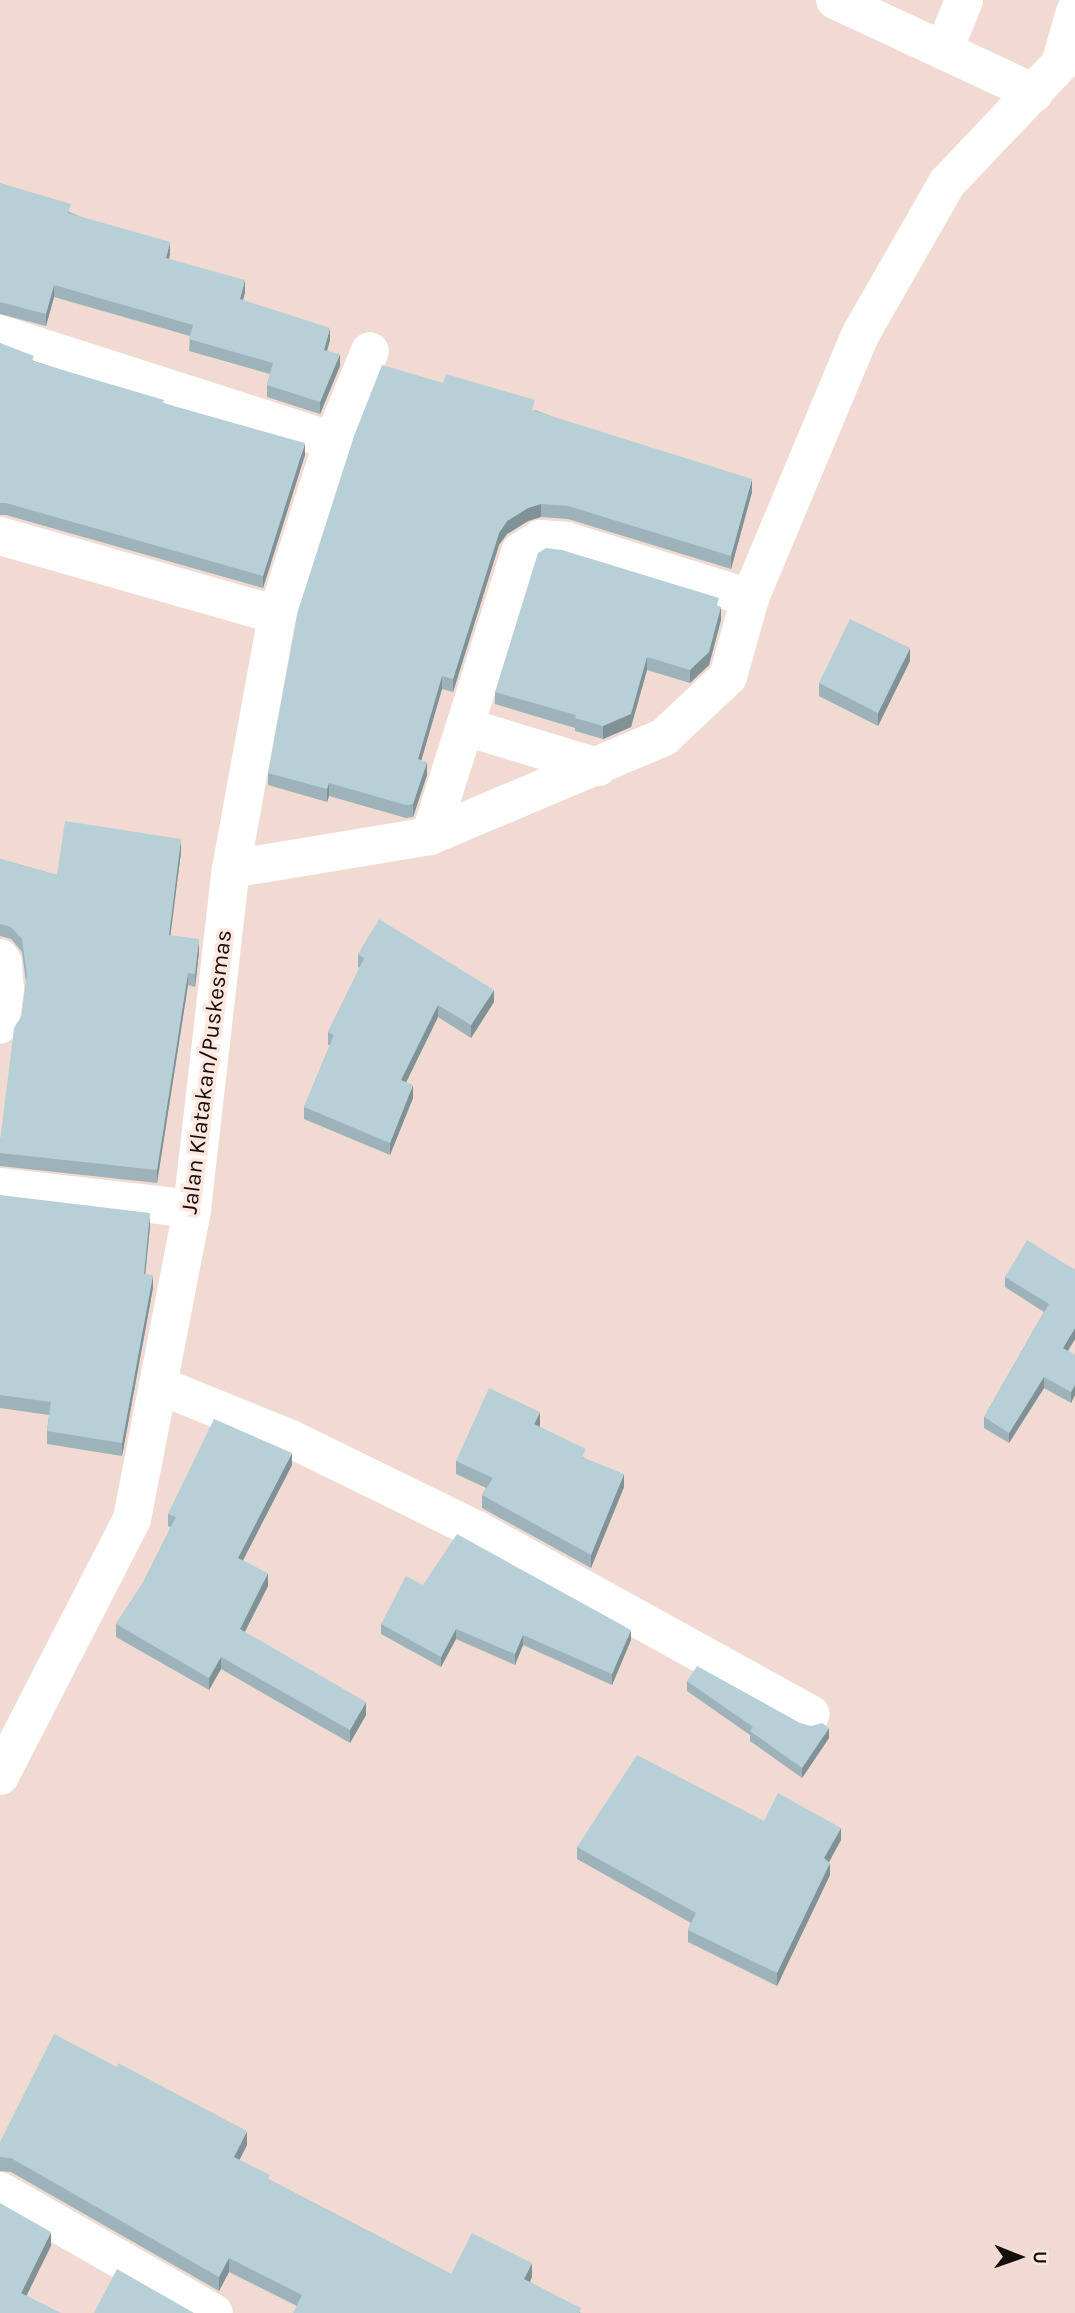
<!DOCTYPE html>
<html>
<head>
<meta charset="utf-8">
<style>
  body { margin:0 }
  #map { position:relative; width:1075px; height:2313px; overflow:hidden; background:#f1dad1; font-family:Karla,sans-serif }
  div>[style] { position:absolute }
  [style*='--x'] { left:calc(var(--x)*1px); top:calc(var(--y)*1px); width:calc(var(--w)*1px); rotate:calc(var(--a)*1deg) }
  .minor>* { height:38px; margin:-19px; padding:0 19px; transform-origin:19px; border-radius:19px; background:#fff }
  .wall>* { inset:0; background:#9db3b9 }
  .shaded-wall>* { inset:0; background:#809296 }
  .building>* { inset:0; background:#b7d0d7 }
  span { translate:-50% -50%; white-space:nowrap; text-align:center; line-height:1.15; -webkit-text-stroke:7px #fee7de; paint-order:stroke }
  .street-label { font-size:23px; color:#150e0b }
  .north { position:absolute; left:984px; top:2222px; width:70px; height:70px; -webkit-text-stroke:5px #fee7de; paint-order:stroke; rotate:91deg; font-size:19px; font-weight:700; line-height:28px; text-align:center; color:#150e0b }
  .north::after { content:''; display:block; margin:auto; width:24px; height:32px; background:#150e0b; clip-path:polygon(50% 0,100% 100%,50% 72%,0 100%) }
</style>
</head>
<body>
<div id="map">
  <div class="minor">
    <div style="--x:835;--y:0;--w:220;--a:25"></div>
    <div style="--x:944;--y:50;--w:54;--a:-68.2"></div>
    <div style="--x:0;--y:334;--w:350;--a:17.8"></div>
    <div style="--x:0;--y:536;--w:288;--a:15.9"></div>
    <div style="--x:466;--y:727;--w:138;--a:16.9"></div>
    <div style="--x:430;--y:836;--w:254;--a:-22.9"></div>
    <div style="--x:664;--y:737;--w:88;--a:-43.2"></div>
    <div style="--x:728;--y:677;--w:82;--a:-74.4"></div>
    <div style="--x:750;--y:598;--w:285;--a:-67.3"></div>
    <div style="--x:860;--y:335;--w:175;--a:-60.2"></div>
    <div style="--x:947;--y:183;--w:164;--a:-46.5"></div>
    <div style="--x:1060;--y:64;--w:54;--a:-73.9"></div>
    <div style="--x:231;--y:869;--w:202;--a:-9.4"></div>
    <div style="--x:430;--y:836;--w:298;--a:-72.4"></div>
    <div style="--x:520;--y:552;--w:24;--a:-33"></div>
    <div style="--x:540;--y:539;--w:26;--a:4"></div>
    <div style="--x:566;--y:541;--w:193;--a:17.2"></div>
    <div style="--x:0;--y:958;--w:6;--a:59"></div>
    <div style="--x:3;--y:963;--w:26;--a:86"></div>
    <div style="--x:5;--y:989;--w:36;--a:98"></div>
    <div style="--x:0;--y:1187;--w:193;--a:6.5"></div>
    <div style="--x:158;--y:1385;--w:144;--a:22.1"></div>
    <div style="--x:291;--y:1439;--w:207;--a:26.1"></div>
    <div style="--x:477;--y:1530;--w:381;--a:28.9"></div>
    <div style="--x:0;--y:1776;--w:289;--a:-62.8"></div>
    <div style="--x:132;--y:1519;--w:316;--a:-79"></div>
    <div style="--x:192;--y:1209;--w:342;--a:-83.5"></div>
    <div style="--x:231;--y:869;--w:258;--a:-79.7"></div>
    <div style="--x:277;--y:615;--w:183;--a:-72.2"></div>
    <div style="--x:333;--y:441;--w:97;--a:-67.7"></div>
    <div style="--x:0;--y:2191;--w:246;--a:29.7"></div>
  </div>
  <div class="wall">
    <div style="clip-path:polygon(0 183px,170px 254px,169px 259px,245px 292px,243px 300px,330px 340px,327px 351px,340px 366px,320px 414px,267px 397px,267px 385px,270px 374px,189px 351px,190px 336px,54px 297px,46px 326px,0 314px)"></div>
    <div style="clip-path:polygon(0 343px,34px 361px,164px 403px,305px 455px,263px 588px,6px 515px,0 515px)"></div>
    <div style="clip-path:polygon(535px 410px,752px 492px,731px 569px,568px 519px,541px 517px,528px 521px,507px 534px,499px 545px,453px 692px,442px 689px,421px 760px,427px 775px,413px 817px,406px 818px,329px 796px,327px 802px,268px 785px,268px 773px)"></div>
    <div style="clip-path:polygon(719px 606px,721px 620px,709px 665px,690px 683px,647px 670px,631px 727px,603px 739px,575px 731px,575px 728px,495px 704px,495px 692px)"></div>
    <div style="clip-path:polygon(910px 661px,878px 726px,819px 696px,819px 683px)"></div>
    <div style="clip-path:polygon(181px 852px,170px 935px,199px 952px,195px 987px,188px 985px,157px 1183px,0 1166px,0 1142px,22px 1015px,26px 982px,22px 952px,11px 939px,0 936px,0 859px,57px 875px)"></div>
    <div style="clip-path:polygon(358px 954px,494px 1002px,471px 1038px,438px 1017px,406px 1082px,413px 1098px,390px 1155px,304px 1119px,304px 1107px,330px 1045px,328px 1045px,328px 1032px,360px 968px,358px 967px)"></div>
    <div style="clip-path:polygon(0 1195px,150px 1226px,145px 1274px,153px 1288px,122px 1456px,47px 1444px,47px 1431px,49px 1415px,0 1408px)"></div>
    <div style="clip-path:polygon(1075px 1270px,1075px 1339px,1068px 1351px,1075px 1355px,1075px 1395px,1071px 1403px,1044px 1388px,1009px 1443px,984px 1428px,984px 1417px,1044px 1312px,1005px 1287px,1005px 1277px)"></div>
    <div style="clip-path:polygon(540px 1425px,539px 1426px,586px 1459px,624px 1487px,591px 1568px,482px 1508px,482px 1495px,486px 1488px,456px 1474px,456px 1461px)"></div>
    <div style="clip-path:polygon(292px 1465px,243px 1560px,268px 1586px,245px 1632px,366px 1715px,350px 1743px,221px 1669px,209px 1690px,116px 1637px,116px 1624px,144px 1581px,171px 1527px,168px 1526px,168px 1514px)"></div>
    <div style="clip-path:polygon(423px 1585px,631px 1640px,612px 1685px,523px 1645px,515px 1665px,456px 1639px,441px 1667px,381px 1634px,381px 1624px)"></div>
    <div style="clip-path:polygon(687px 1681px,829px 1738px,802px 1778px,750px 1741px,750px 1735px,687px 1691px)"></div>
    <div style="clip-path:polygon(764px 1821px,841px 1840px,829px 1862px,830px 1875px,777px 1986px,688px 1942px,688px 1930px,691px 1923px,577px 1859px,577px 1847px)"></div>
    <div style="clip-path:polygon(0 2142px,247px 2145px,239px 2160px,270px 2180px,451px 2274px,532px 2277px,530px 2282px,581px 2313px,297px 2306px,229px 2272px,219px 2291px,11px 2172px,0 2171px)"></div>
  </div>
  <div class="shaded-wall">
    <div style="clip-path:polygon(170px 242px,170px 254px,166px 270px,166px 258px)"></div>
    <div style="clip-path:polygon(245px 280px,245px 292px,240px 311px,240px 299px)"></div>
    <div style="clip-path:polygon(54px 285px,54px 297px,46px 326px,46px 314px)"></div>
    <div style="clip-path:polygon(330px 328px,330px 340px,324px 362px,324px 350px)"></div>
    <div style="clip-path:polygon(340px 354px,340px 366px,320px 414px,320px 402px)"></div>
    <div style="clip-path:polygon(305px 443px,305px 455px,263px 588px,263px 576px)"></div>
    <div style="clip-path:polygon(752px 479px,752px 492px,731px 569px,731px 556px)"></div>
    <div style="clip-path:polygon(541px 504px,541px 517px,528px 521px,507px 534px,499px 545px,453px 692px,453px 679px,499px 533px,507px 521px,528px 508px)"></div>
    <div style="clip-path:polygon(721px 607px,721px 620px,709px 665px,690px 683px,690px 670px)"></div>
    <div style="clip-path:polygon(910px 648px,910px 661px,878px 726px,878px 713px)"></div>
    <div style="clip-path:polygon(647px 657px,647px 670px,631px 727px,603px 739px,603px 726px)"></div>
    <div style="clip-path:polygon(442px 676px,442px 689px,418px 772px,418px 759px)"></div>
    <div style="clip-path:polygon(427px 762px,427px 775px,413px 817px,413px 804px)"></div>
    <div style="clip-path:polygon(329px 783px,329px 796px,327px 802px,327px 789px)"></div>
    <div style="clip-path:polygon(181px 839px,181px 852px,169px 947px,169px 935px)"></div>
    <div style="clip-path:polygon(199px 939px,199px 952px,195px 987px,195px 974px)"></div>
    <div style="clip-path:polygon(188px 973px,188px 985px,157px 1183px,157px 1170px)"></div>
    <div style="clip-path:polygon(494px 990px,494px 1002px,471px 1038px,471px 1025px)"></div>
    <div style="clip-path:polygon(438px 1005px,438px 1017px,401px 1093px,401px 1080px)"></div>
    <div style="clip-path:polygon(413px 1085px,413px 1098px,390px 1155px,390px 1143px)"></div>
    <div style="clip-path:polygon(150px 1213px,150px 1226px,144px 1287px,144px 1274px)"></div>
    <div style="clip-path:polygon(153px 1275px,153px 1288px,122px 1456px,122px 1443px)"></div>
    <div style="clip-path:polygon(1075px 1328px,1075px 1339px,1063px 1358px,1063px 1348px)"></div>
    <div style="clip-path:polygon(1044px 1377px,1044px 1388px,1009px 1443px,1009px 1433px)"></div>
    <div style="clip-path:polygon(1075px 1385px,1075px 1395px,1071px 1403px,1071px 1392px)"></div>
    <div style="clip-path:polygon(540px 1412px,540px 1425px,534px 1437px,534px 1424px)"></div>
    <div style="clip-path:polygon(292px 1453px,292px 1465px,238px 1570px,238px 1558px)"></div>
    <div style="clip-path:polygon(624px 1474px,624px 1487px,591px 1568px,591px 1555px)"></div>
    <div style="clip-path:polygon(268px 1573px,268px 1586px,240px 1641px,240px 1629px)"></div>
    <div style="clip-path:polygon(456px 1629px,456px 1639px,441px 1667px,441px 1657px)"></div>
    <div style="clip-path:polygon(631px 1630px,631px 1640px,612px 1685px,612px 1674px)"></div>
    <div style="clip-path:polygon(523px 1635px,523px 1645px,515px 1665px,515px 1654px)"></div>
    <div style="clip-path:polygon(221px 1657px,221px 1669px,209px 1690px,209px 1678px)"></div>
    <div style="clip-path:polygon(366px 1702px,366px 1715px,350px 1743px,350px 1730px)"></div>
    <div style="clip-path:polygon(829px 1728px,829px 1738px,802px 1778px,802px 1768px)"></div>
    <div style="clip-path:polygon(841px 1828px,841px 1840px,824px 1871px,824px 1858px)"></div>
    <div style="clip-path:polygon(830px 1863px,830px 1875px,777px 1986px,777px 1973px)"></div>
    <div style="clip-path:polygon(247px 2131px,247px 2145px,234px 2171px,234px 2157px)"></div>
    <div style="clip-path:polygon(51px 2232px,51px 2246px,21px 2307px,21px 2293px)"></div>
    <div style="clip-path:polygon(229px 2258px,229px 2272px,219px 2291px,219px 2277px)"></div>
    <div style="clip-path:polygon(532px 2263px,532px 2277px,524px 2293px,524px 2279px)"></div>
  </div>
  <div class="building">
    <div style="clip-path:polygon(0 183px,71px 204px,68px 213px,170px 242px,166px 258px,245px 280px,240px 299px,330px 328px,324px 350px,340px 354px,320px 402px,267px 385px,273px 363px,189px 339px,193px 325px,54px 285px,46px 314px,0 302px)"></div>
    <div style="clip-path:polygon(0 343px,34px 356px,32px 361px,164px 400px,163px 403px,305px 443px,263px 576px,6px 503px,0 503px)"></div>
    <div style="clip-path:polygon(382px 365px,443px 383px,446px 374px,535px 400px,532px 410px,752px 479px,731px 556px,568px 506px,541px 504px,528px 508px,507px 521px,499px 533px,453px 679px,442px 676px,418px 759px,427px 762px,413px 804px,406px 805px,329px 783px,327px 789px,268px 773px,298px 611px,354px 436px)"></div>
    <div style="clip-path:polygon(546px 548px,562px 550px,719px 598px,717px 605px,721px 607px,709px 652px,690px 670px,647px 657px,631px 714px,603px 726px,575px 718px,576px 715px,495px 692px,538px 553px)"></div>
    <div style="clip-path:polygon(850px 619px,910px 648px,878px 713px,819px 683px)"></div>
    <div style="clip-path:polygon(65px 821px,181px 839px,169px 935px,199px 939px,195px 974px,188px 973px,157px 1170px,0 1153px,0 1142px,14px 1028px,22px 1015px,27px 975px,22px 939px,11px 927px,0 924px,0 859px,57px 875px)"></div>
    <div style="clip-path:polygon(379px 919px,494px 990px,471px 1025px,438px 1005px,401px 1080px,413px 1085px,390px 1143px,304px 1107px,334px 1035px,328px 1032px,364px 958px,358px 954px)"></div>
    <div style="clip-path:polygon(0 1195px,150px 1213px,144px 1274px,153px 1275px,122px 1443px,47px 1431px,51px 1402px,0 1395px)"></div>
    <div style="clip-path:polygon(1027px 1240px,1075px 1270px,1075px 1328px,1063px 1348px,1075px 1355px,1075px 1385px,1071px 1392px,1044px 1377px,1009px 1433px,984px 1417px,1049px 1304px,1005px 1277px)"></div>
    <div style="clip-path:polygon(489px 1388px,540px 1412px,534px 1424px,586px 1449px,582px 1457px,624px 1474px,591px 1555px,482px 1495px,493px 1478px,456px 1461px)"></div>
    <div style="clip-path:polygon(214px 1419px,292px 1453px,238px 1558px,268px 1573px,240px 1629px,366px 1702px,350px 1730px,221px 1657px,209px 1678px,116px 1624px,144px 1581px,176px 1517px,168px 1514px)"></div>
    <div style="clip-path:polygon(457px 1534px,631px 1630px,612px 1674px,523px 1635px,515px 1654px,456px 1629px,441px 1657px,381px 1624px,406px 1576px,423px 1585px)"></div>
    <div style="clip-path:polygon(697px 1666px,800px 1723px,811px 1726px,822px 1723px,829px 1728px,802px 1768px,750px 1731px,753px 1727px,687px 1681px)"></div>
    <div style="clip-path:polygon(637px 1755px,764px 1821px,778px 1793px,841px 1828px,824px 1858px,830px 1863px,777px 1973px,688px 1930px,696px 1913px,577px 1847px)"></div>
    <div style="clip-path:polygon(54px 2034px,117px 2067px,118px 2063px,247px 2131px,234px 2157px,270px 2175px,268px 2179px,451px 2274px,472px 2233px,532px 2263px,524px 2279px,581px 2308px,579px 2313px,293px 2313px,302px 2295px,229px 2258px,219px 2277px,11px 2158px,0 2157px,0 2142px)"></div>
    <div style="clip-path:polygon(0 2203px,51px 2232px,21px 2293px,61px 2313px,0 2313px)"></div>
    <div style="clip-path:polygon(117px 2269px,194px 2313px,94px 2313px)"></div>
  </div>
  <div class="street-label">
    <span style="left:207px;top:1072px;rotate:-83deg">Jalan Klatakan/Puskesmas</span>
  </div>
  <div class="north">U</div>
</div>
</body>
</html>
